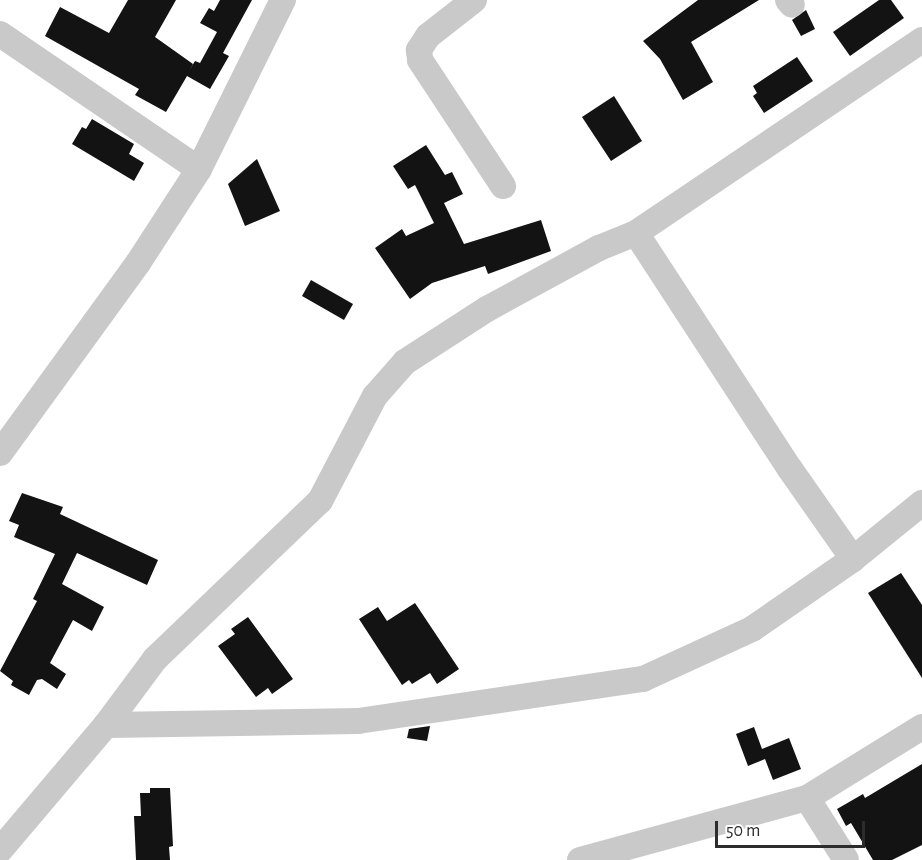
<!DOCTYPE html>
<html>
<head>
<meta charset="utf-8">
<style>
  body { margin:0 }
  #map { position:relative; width:922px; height:860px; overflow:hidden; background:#fff; font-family:"Alegreya Sans",sans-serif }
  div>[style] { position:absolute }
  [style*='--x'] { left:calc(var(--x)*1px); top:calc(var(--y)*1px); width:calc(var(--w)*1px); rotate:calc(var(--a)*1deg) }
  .building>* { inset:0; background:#131313 }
  .minor>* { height:26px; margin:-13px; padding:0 13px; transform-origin:13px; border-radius:13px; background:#c9c9c9 }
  span { translate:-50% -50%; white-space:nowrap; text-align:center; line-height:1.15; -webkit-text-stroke:6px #fff; paint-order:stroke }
  .scale { position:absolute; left:715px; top:821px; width:150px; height:27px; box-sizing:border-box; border:3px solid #2c2c2c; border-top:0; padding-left:8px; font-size:18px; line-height:21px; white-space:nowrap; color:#2c2c2c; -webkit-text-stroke:4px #fff; paint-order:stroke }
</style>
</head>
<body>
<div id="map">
  <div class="building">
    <div style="clip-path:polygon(128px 0,176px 0,155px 37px,193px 64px,189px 71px,195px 61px,200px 63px,217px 32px,200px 23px,209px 8px,214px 11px,220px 0,252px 0,223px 53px,229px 56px,210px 89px,187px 76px,166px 112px,135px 95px,139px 89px,45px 36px,60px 7px,109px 33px)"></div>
    <div style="clip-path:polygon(698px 0,759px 0,691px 42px,713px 82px,683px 100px,660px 59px,643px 41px)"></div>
    <div style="clip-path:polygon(879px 0,891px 0,904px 18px,850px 56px,833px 32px)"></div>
    <div style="clip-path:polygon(806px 10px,815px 29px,801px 36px,792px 20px)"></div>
    <div style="clip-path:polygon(797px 57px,813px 81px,764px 113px,753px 96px,757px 93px,753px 86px)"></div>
    <div style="clip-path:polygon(614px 96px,642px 141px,611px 161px,582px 117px)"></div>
    <div style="clip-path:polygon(92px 119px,134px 144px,129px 154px,144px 163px,134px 181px,72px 144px,82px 127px,86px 129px)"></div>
    <div style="clip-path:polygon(426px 145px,445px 175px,452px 172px,463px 194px,444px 203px,464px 244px,541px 220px,551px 251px,488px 274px,485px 266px,432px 283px,410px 299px,375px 248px,402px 229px,406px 236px,434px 223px,415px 185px,408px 189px,393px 166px)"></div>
    <div style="clip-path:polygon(257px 159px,280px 211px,245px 226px,228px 184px)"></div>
    <div style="clip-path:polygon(311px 280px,353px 304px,344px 320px,302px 296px)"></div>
    <div style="clip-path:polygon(22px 493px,63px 507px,60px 514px,158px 560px,147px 585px,77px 553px,62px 584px,104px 607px,92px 631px,73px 620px,50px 663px,66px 674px,57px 689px,42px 679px,37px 680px,29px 695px,11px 685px,13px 681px,0 671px,37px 601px,33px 599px,55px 554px,14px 537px,19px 525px,9px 521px)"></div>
    <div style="clip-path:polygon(901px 573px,922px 605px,922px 678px,868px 593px)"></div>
    <div style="clip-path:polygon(415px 603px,459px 669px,437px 684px,430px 673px,412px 684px,409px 680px,402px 685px,359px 619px,378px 607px,387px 621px)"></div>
    <div style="clip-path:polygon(248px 617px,293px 679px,272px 694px,268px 688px,256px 697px,218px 646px,235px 634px,231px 629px)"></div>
    <div style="clip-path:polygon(430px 726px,427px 741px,407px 738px,409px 729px)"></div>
    <div style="clip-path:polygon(754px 727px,762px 749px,789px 738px,801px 769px,773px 780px,765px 759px,748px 766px,736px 734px)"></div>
    <div style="clip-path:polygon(922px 764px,922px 845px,892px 860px,873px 860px,851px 823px,846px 826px,837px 809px,863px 794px,865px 798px)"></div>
    <div style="clip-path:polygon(150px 788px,170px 788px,173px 846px,169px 847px,170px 860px,136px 860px,134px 816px,141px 816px,140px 793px,150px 793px)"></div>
  </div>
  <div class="minor">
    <div style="--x:474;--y:0;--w:58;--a:142"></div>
    <div style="--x:428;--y:36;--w:17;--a:123"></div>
    <div style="--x:419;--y:50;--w:10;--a:84"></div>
    <div style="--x:420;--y:60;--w:151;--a:56.6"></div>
    <div style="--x:788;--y:0;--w:6;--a:51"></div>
    <div style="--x:0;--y:34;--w:240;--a:34.2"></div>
    <div style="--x:636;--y:233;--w:345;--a:-34"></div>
    <div style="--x:0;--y:453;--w:235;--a:-54"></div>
    <div style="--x:138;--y:263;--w:112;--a:-57"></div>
    <div style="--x:199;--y:169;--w:189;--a:-63.6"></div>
    <div style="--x:106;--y:725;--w:252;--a:-0.9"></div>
    <div style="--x:358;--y:721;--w:288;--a:-8.4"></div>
    <div style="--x:643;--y:679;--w:120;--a:-24.6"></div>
    <div style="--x:752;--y:629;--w:123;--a:-34.7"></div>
    <div style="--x:853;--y:559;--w:89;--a:-39.1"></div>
    <div style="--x:807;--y:798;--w:73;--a:57.8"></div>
    <div style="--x:0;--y:850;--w:164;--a:-49.7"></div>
    <div style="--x:106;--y:725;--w:82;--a:-53.4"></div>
    <div style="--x:155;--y:659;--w:228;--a:-43.8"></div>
    <div style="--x:320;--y:501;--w:119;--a:-62.4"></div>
    <div style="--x:375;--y:396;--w:45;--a:-48.6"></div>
    <div style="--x:405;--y:362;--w:98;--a:-32.9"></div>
    <div style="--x:487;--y:309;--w:128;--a:-28.6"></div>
    <div style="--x:599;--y:248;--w:40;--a:-22"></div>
    <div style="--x:636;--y:233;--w:282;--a:56.9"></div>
    <div style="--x:790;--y:469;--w:110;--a:55"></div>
    <div style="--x:580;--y:860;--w:235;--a:-15.3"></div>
    <div style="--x:807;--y:798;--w:135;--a:-31.7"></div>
  </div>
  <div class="scale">50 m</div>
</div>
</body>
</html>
